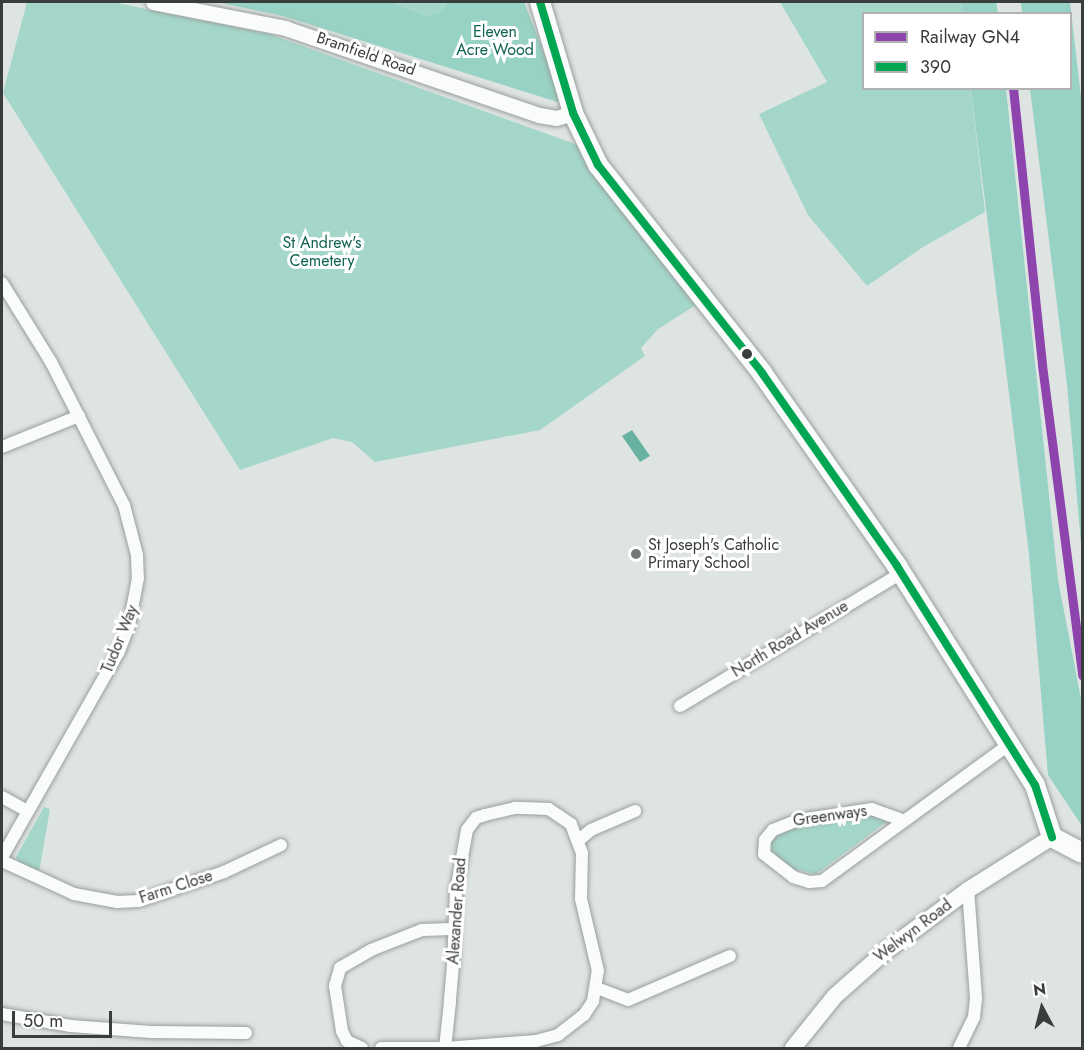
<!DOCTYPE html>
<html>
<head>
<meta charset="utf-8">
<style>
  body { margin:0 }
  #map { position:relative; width:1084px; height:1050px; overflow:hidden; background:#dee4e2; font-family:Jost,sans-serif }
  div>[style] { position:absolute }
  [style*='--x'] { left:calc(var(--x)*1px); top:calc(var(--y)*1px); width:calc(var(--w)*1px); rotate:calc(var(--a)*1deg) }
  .green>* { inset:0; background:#a4d7ca }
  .forest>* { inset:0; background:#98d2c4 }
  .water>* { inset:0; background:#68b2a2 }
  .roads { filter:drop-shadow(0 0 2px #9a9f9d) drop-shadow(0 0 2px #9a9f9d) }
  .minor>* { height:12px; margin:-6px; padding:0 6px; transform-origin:6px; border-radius:6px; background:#fafbfb }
  .tertiary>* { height:15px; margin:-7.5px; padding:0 7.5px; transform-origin:7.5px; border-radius:7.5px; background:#fafbfb }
  .secondary>* { height:16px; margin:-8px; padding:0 8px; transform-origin:8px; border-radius:8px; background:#fafbfb }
  .primary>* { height:20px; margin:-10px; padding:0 10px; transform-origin:10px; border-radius:10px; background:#fafbfb }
  .bus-1>* { height:8px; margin:-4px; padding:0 4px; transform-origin:4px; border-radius:4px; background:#00a651 }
  .rail-1>* { height:9px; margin:-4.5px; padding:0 4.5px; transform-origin:4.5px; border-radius:4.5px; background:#8e44ad }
  .dots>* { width:16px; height:16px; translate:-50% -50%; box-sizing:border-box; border:3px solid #fff; border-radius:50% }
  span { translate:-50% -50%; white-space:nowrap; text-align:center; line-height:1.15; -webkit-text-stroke:6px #fff; paint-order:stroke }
  .park-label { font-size:16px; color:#116352 }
  .street-label { font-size:16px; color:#393d3c }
  .poi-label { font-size:16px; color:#393d3c }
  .left { translate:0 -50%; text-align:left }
  .frame { position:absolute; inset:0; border:3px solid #393d3c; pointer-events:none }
  .legend { position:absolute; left:862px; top:12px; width:210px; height:78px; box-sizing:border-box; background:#fff; border:2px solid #b0b1b1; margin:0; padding:8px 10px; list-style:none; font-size:18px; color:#393d3c }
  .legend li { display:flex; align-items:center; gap:12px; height:30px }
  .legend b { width:30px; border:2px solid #b0b1b1 }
  .north { position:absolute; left:1012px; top:978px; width:60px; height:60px; -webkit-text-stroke:4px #fff; paint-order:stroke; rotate:353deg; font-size:16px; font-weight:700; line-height:24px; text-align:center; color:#393d3c }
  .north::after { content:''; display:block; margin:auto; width:21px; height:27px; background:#393d3c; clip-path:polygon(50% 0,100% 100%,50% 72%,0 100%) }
  .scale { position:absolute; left:12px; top:1011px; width:100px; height:27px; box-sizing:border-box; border:3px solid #393d3c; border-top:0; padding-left:8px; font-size:18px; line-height:21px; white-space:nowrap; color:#393d3c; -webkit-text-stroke:4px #fff; paint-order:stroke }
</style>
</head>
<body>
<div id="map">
  <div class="green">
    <div style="clip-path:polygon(27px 2px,112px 2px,269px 34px,578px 145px,696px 305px,658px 329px,641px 348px,645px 356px,540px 430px,375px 462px,352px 442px,333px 438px,240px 470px,3px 93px)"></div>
    <div style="clip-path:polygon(391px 2px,448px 2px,441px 12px,427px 16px)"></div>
    <div style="clip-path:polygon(780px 2px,961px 2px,963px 13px,864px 14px,864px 88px,971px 89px,985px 212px,923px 247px,867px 286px,808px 215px,759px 114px,827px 82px)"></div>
    <div style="clip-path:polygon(44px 807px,50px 809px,39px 872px,19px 863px,16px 857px)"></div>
    <div style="clip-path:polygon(876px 815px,886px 822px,816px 874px,793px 869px,773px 855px,770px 843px,779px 832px,796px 826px)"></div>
  </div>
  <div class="forest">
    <div style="clip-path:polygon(216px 2px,391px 2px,427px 16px,441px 12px,448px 2px,524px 2px,564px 104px,283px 16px)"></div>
    <div style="clip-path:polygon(961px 2px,996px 2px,998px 13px,963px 13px)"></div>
    <div style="clip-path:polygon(1021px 2px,1070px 2px,1082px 106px,1082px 555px,1067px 384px,1030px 89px,1070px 88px,1070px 14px,1022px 13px)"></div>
    <div style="clip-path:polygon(971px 89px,1006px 89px,1058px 580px,1082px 704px,1082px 826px,1048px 775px,1029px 554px)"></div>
  </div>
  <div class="water">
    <div style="clip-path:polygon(632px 430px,650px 456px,640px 462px,622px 436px)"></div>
  </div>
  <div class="roads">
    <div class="minor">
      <div style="--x:2;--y:283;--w:93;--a:58.2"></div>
      <div style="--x:51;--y:362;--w:161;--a:63"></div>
      <div style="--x:124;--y:505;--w:52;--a:75.4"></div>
      <div style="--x:137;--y:555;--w:23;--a:88"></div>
      <div style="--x:138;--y:578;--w:48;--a:100.8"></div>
      <div style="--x:129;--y:625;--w:30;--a:111"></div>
      <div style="--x:118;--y:653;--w:235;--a:119.6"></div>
      <div style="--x:2;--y:447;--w:83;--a:-21.9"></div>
      <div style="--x:680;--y:706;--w:258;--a:-31"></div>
      <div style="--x:2;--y:797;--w:29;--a:29"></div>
      <div style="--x:902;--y:820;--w:32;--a:-160"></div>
      <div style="--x:872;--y:809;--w:75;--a:171.5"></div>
      <div style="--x:798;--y:820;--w:27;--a:158"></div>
      <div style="--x:773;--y:830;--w:13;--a:129"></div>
      <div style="--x:765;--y:840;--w:14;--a:94"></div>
      <div style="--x:764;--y:854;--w:37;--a:38"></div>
      <div style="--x:793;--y:877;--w:17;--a:17"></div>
      <div style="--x:809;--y:882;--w:13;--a:-4"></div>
      <div style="--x:822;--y:881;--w:233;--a:-36.1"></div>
      <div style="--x:580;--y:839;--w:14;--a:-39"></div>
      <div style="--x:591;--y:830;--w:48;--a:-23.4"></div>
      <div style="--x:2;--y:861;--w:79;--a:24.6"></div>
      <div style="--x:74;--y:894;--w:44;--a:10.5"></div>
      <div style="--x:117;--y:902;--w:21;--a:-3"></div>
      <div style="--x:138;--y:901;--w:91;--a:-18.6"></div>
      <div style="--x:224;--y:872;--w:63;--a:-25.3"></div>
      <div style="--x:597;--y:988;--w:33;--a:21"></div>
      <div style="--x:628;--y:1000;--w:111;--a:-23.3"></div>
      <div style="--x:2;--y:1014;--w:70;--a:9.9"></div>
      <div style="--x:71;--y:1026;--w:80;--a:4.3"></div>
      <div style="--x:151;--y:1032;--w:95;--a:0.6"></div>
      <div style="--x:362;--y:1048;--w:17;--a:-155"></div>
      <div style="--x:347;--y:1041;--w:11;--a:-117"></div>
      <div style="--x:342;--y:1031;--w:46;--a:-98.8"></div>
      <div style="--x:335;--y:986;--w:19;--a:-74"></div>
      <div style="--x:340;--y:968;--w:36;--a:-30"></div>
      <div style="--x:371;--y:950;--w:55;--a:-21.4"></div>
      <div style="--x:422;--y:930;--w:30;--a:-2"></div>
      <div style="--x:381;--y:1048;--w:64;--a:0"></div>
      <div style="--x:445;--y:1048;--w:91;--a:-4.4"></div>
      <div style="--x:536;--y:1041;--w:23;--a:-15"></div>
      <div style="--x:558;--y:1035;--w:33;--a:-38"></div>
      <div style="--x:584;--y:1015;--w:17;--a:-57"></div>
      <div style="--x:593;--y:1001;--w:30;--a:-81"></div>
      <div style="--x:598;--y:971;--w:74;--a:-103.3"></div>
      <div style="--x:581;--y:899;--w:46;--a:-88.8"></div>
      <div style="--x:582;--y:853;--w:31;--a:-111"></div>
      <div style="--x:571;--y:824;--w:27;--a:-146"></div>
      <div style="--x:549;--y:809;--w:34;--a:-178"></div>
      <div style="--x:515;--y:808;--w:31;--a:167"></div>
      <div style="--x:485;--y:815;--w:9;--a:162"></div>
      <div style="--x:476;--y:818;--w:15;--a:127"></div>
      <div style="--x:467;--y:830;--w:62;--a:100.2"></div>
      <div style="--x:456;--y:891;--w:74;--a:92.3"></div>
      <div style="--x:453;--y:965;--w:37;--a:95"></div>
      <div style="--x:450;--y:1002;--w:46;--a:96.2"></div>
      <div style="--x:959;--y:1048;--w:34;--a:-64"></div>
      <div style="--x:974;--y:1017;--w:19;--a:-84"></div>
      <div style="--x:976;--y:998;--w:108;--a:-94.2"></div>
    </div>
    <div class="tertiary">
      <div style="--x:153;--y:2;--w:135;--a:11.1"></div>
      <div style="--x:285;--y:28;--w:268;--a:18.9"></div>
      <div style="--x:539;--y:115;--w:17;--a:10"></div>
      <div style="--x:556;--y:118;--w:18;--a:-16"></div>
    </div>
    <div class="secondary">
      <div style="--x:793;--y:1048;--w:67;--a:-51.1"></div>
      <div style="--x:835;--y:996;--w:69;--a:-41.5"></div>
      <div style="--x:887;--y:950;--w:101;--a:-36.5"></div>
      <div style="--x:968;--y:890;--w:99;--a:-32.2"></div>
    </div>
    <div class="primary">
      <div style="--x:540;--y:2;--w:116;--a:73.4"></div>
      <div style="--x:573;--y:113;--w:58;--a:64.3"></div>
      <div style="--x:598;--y:165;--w:265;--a:51.7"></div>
      <div style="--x:762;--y:373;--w:236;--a:55"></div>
      <div style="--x:897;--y:566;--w:259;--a:57.8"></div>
      <div style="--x:1035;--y:785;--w:55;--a:71.9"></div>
      <div style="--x:1052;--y:837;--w:34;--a:28"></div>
    </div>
  </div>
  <div class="bus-1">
    <div style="--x:540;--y:2;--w:116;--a:73.4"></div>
    <div style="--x:573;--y:113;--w:58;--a:64.3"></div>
    <div style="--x:598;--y:165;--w:265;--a:51.7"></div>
    <div style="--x:762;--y:373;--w:236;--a:55"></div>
    <div style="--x:897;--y:566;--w:259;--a:57.8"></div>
    <div style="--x:1035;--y:785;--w:55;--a:71.9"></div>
  </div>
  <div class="rail-1">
    <div style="--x:1013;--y:88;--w:279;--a:84"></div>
    <div style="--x:1042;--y:365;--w:313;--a:82.6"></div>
  </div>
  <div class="dots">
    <div style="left:747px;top:354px;background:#393d3c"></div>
    <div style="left:636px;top:554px;background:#737776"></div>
  </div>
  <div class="park-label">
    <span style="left:495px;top:41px">Eleven<br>Acre Wood</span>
    <span style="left:322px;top:252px">St Andrew's<br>Cemetery</span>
  </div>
  <div class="street-label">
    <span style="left:366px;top:54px;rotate:19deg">Bramfield Road</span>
    <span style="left:120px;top:639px;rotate:-68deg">Tudor Way</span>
    <span style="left:790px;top:639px;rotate:-31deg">North Road Avenue</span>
    <span style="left:830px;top:816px;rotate:-8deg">Greenways</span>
    <span style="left:176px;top:887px;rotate:-18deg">Farm Close</span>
    <span style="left:457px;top:911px;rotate:-86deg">Alexander Road</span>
    <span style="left:913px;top:931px;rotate:-37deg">Welwyn Road</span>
  </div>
  <div class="poi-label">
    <span class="left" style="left:648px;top:554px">St Joseph's Catholic<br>Primary School</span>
  </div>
  <div class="frame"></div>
  <ul class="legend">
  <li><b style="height:8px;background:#8e44ad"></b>Railway GN4</li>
  <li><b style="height:8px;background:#00a651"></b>390</li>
  </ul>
  <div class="north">N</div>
  <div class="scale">50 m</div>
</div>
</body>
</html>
